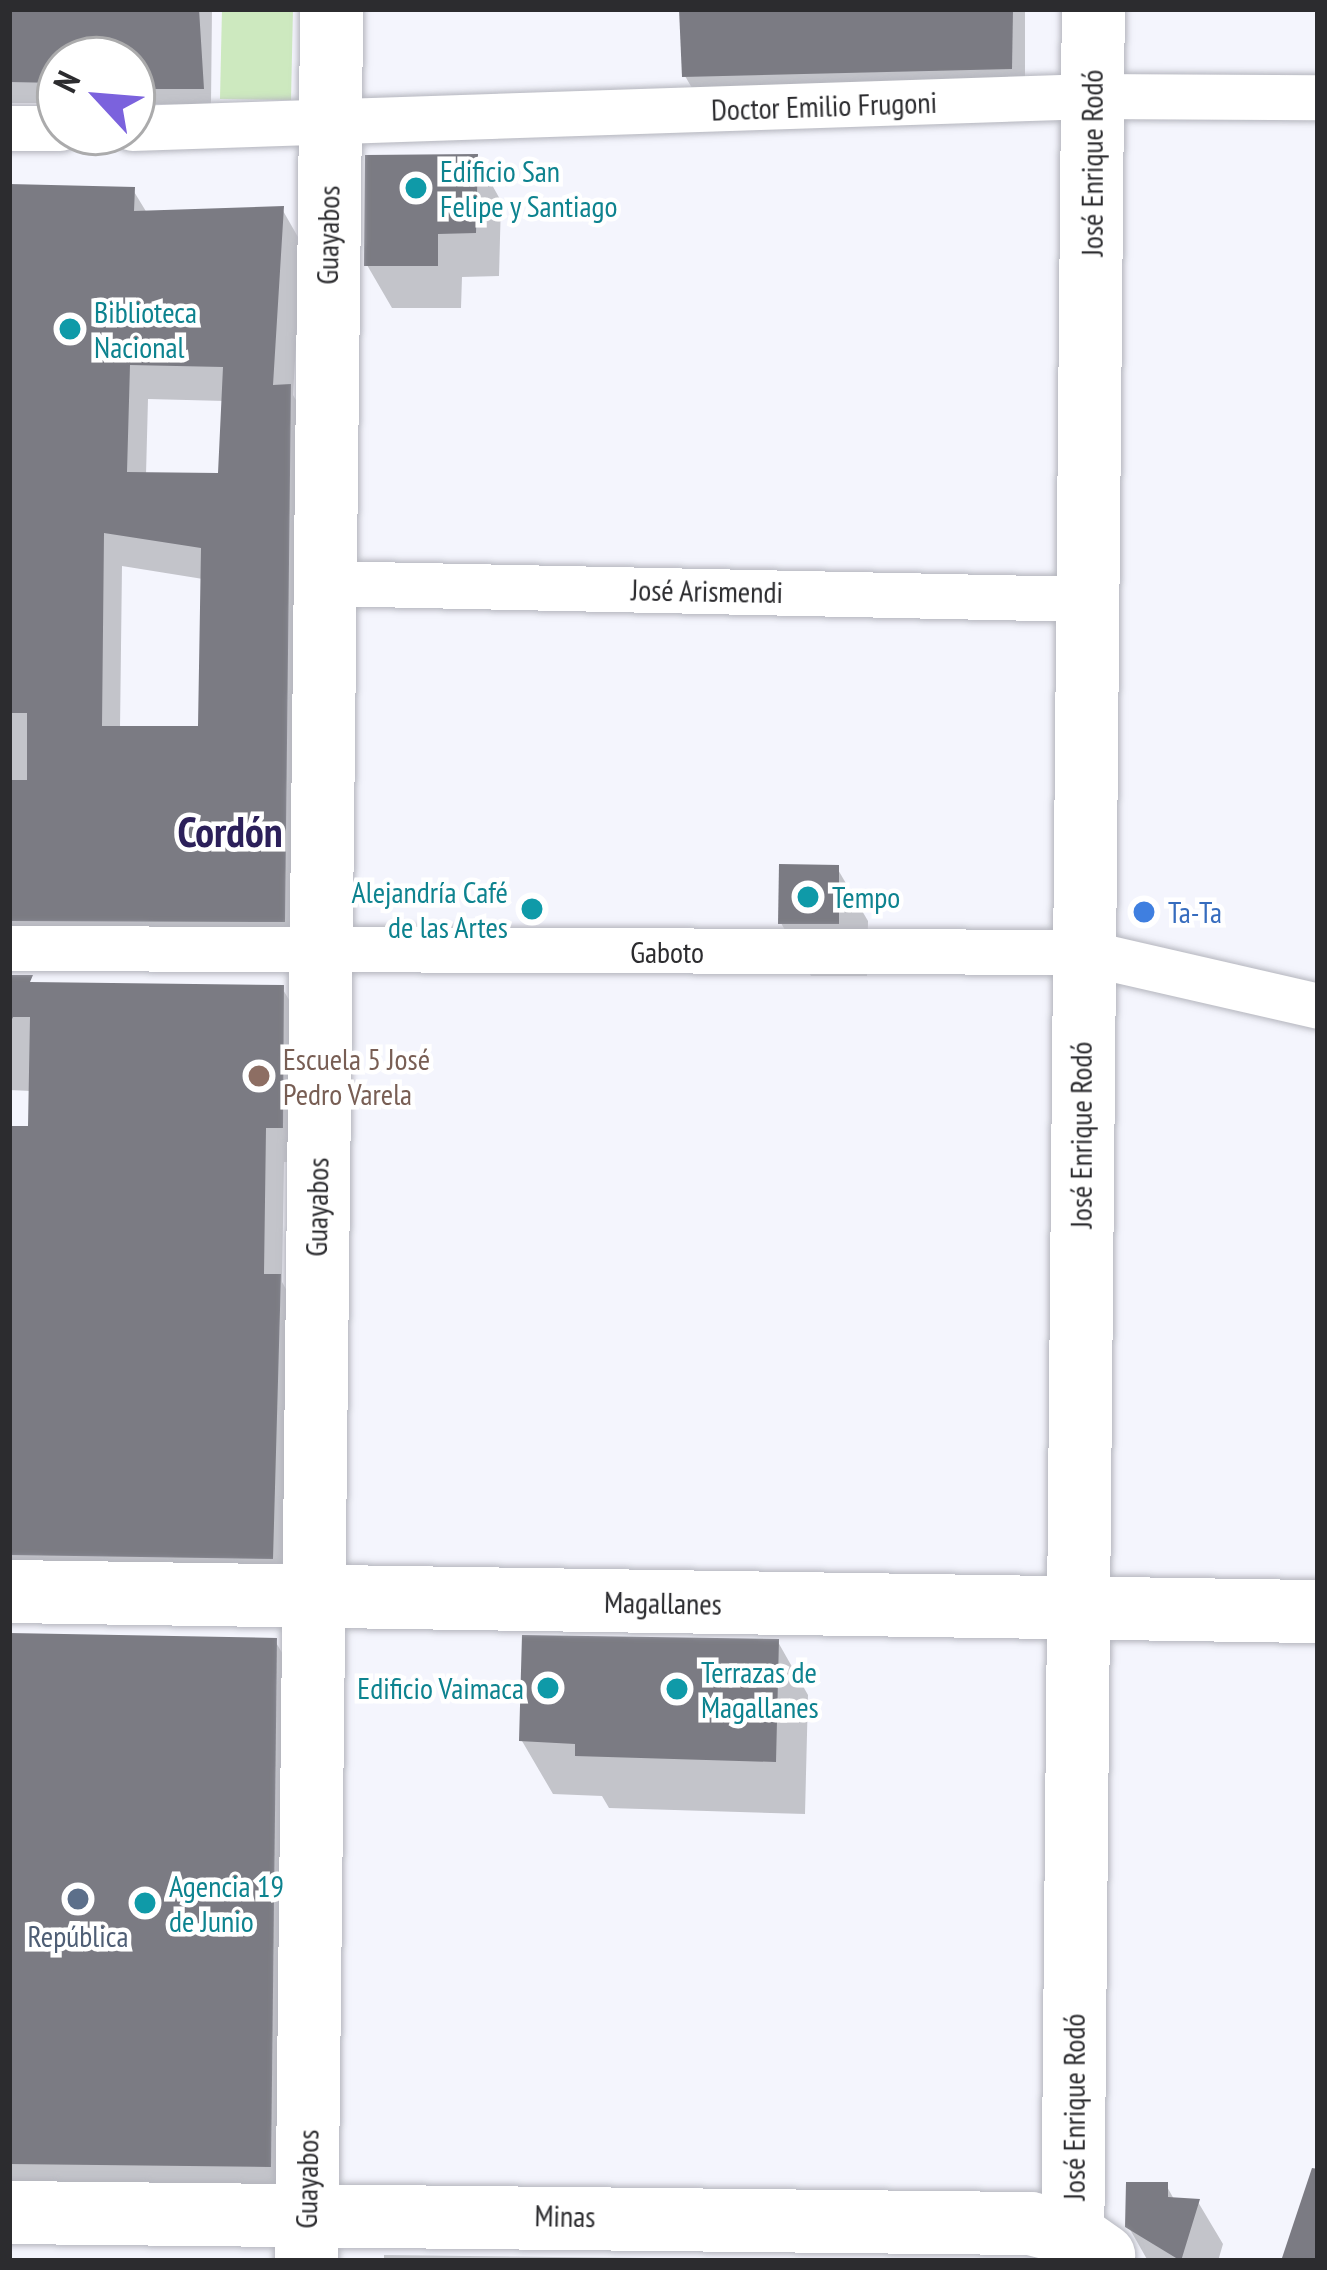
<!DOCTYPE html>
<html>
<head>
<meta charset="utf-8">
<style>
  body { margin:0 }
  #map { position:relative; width:1327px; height:2270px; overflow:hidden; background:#f4f5fd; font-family:"PT Sans Narrow",sans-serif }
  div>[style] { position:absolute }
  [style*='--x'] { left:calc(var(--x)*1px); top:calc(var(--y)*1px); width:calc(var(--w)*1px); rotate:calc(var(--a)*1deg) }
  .green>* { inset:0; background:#cde9bf }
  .shadow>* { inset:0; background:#0003 }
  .building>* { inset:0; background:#7b7b83 }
  .roads { filter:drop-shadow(0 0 3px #b4b5bd) drop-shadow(0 0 3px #b4b5bd) }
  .street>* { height:45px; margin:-22.5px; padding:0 22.5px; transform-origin:22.5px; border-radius:22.5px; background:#fff }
  .secondary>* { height:63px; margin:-31.5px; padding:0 31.5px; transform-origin:31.5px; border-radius:31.5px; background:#fff }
  .dots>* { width:33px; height:33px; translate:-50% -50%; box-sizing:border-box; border:6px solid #fff; border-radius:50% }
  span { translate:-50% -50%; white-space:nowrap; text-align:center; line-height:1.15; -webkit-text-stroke:9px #fff; paint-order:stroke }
  .street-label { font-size:30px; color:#2c2c2f }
  .culture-label { font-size:30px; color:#0d838f }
  .left { translate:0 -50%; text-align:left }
  .right { translate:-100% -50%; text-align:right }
  .shop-label { font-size:30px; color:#366cbe }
  .education-label { font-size:30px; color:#785e54 }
  .service-label { font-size:30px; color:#4e5e75 }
  .district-label { font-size:42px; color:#2c205a; font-weight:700 }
  .frame { position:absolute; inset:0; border:12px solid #2c2c2f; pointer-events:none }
  .north { position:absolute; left:36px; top:36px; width:120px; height:120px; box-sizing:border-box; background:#fff; border:3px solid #ababac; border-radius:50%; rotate:296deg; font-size:33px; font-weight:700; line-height:48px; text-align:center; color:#2c2c2f }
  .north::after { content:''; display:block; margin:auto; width:42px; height:54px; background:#7b62dd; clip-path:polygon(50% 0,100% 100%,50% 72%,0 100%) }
</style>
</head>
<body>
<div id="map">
  <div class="green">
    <div style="clip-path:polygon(222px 9px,293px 9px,291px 100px,220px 99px)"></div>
  </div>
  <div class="shadow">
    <div style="clip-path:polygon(9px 9px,212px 9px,211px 104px,132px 104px,132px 60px,60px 60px,60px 103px,9px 103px)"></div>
    <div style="clip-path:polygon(682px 9px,1025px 9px,1025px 93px,699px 100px,685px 76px)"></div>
    <div style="clip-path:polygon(477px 158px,501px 201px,499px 276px,462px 277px,461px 308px,392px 308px,367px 265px)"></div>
    <div style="clip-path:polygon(evenodd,9px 187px,133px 190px,147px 213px,282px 209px,302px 244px,293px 395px,309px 422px,303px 956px,9px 968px,9px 187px,148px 399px,225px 401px,221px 476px,146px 475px,148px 399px,9px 187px,122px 566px,203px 579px,201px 729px,120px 729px,122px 566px)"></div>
    <div style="clip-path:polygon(837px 868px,868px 921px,867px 976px,811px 976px,781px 923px)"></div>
    <div style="clip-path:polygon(9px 975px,36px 985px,282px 988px,303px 1023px,301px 1162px,284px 1162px,282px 1282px,299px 1312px,296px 1588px,9px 1593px,9px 1129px,31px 1129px,31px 1091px,9px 1090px)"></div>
    <div style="clip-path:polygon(9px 1636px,275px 1641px,293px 1671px,287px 2197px,9px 2193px)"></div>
    <div style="clip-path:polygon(778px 1642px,808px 1695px,805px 1814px,609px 1808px,602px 1796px,553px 1794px,522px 1741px)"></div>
    <div style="clip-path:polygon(1166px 2185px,1175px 2201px,1198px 2202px,1223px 2244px,1218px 2261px,1148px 2261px,1128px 2226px)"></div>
    <div style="clip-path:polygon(384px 2255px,743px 2259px,745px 2261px,384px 2261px)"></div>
  </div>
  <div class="building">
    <div style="clip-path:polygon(9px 9px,199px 9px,204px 89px,140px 89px,132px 84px,132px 60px,60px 60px,60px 83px,9px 82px)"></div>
    <div style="clip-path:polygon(679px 9px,1013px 9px,1012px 69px,682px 77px)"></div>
    <div style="clip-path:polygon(478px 154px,476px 233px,438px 234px,438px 266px,364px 266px,365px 155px)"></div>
    <div style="clip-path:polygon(evenodd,9px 184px,135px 187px,134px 211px,284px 206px,273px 385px,291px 384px,285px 922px,9px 921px,9px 780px,27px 780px,27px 713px,9px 713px,9px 184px,130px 365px,223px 367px,218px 473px,127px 472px,130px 365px,9px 184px,104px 533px,201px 548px,198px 726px,102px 726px,104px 533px)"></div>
    <div style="clip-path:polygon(779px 864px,839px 865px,839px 924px,778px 924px)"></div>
    <div style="clip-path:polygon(9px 975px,33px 975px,30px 982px,284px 985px,283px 1128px,266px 1128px,264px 1274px,281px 1274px,273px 1559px,9px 1555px,9px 1126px,28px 1126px,30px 1017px,13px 1017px,9px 1025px)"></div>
    <div style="clip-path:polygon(9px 1633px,277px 1638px,271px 2167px,9px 2164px)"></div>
    <div style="clip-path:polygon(522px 1635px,779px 1639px,776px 1762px,575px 1756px,575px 1744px,519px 1741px)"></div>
    <div style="clip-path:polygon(1312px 2168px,1318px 2169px,1318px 2261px,1281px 2261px)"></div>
    <div style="clip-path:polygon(1126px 2182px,1168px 2182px,1168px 2197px,1200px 2199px,1181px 2261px,1125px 2227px)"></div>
  </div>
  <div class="roads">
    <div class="street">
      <div style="--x:9;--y:128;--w:51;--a:0"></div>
      <div style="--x:132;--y:128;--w:960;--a:-1.91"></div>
      <div style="--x:1091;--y:96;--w:227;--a:0.3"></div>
      <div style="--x:323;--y:583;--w:767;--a:1.2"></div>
      <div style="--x:9;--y:948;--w:1074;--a:0.21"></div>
      <div style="--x:1083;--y:952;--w:241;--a:12.9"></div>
    </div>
    <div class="secondary">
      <div style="--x:9;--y:1591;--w:1309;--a:0.88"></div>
      <div style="--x:9;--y:2212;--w:1021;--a:0.62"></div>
      <div style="--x:1030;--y:2223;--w:44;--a:14.3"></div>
      <div style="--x:1073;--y:2234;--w:37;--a:35"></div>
      <div style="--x:306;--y:2261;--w:2252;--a:-89.36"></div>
      <div style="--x:1072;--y:2261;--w:2252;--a:-89.47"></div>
    </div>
  </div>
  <div class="dots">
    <div style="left:416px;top:188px;background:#0f9aa8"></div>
    <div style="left:70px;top:329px;background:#0f9aa8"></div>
    <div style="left:808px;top:897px;background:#0f9aa8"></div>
    <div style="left:532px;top:909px;background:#0f9aa8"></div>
    <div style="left:1144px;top:912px;background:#3f7fe0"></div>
    <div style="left:259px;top:1076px;background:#8d6e63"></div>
    <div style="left:548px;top:1688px;background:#0f9aa8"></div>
    <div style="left:677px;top:1689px;background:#0f9aa8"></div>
    <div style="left:78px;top:1899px;background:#5c6f8a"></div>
    <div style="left:145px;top:1903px;background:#0f9aa8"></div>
  </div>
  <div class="street-label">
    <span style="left:824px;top:106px;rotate:-2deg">Doctor Emilio Frugoni</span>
    <span style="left:1092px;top:163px;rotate:-90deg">José Enrique Rodó</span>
    <span style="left:328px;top:235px;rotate:-89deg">Guayabos</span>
    <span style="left:707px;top:591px;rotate:1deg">José Arismendi</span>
    <span style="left:667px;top:952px">Gaboto</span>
    <span style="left:1081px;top:1135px;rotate:-90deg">José Enrique Rodó</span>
    <span style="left:317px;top:1207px;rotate:-89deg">Guayabos</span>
    <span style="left:663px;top:1603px;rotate:1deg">Magallanes</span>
    <span style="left:1074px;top:2107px;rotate:-90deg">José Enrique Rodó</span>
    <span style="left:307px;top:2179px;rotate:-89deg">Guayabos</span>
    <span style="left:565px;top:2216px;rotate:1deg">Minas</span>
  </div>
  <div class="culture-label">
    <span class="left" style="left:440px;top:188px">Edificio San<br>Felipe y Santiago</span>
    <span class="left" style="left:94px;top:329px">Biblioteca<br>Nacional</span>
    <span class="right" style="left:508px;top:909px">Alejandría Café<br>de las Artes</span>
    <span class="left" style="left:832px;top:897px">Tempo</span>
    <span class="left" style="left:701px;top:1689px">Terrazas de<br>Magallanes</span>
    <span class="right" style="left:524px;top:1688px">Edificio Vaimaca</span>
    <span class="left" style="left:169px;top:1903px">Agencia 19<br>de Junio</span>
  </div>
  <div class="shop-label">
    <span class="left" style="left:1168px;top:912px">Ta-Ta</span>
  </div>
  <div class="education-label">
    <span class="left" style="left:283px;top:1076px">Escuela 5 José<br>Pedro Varela</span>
  </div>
  <div class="service-label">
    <span style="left:78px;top:1936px">República</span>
  </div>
  <div class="district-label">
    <span style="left:230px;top:832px">Cordón</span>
  </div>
  <div class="frame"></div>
  <div class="north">N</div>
</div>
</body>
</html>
